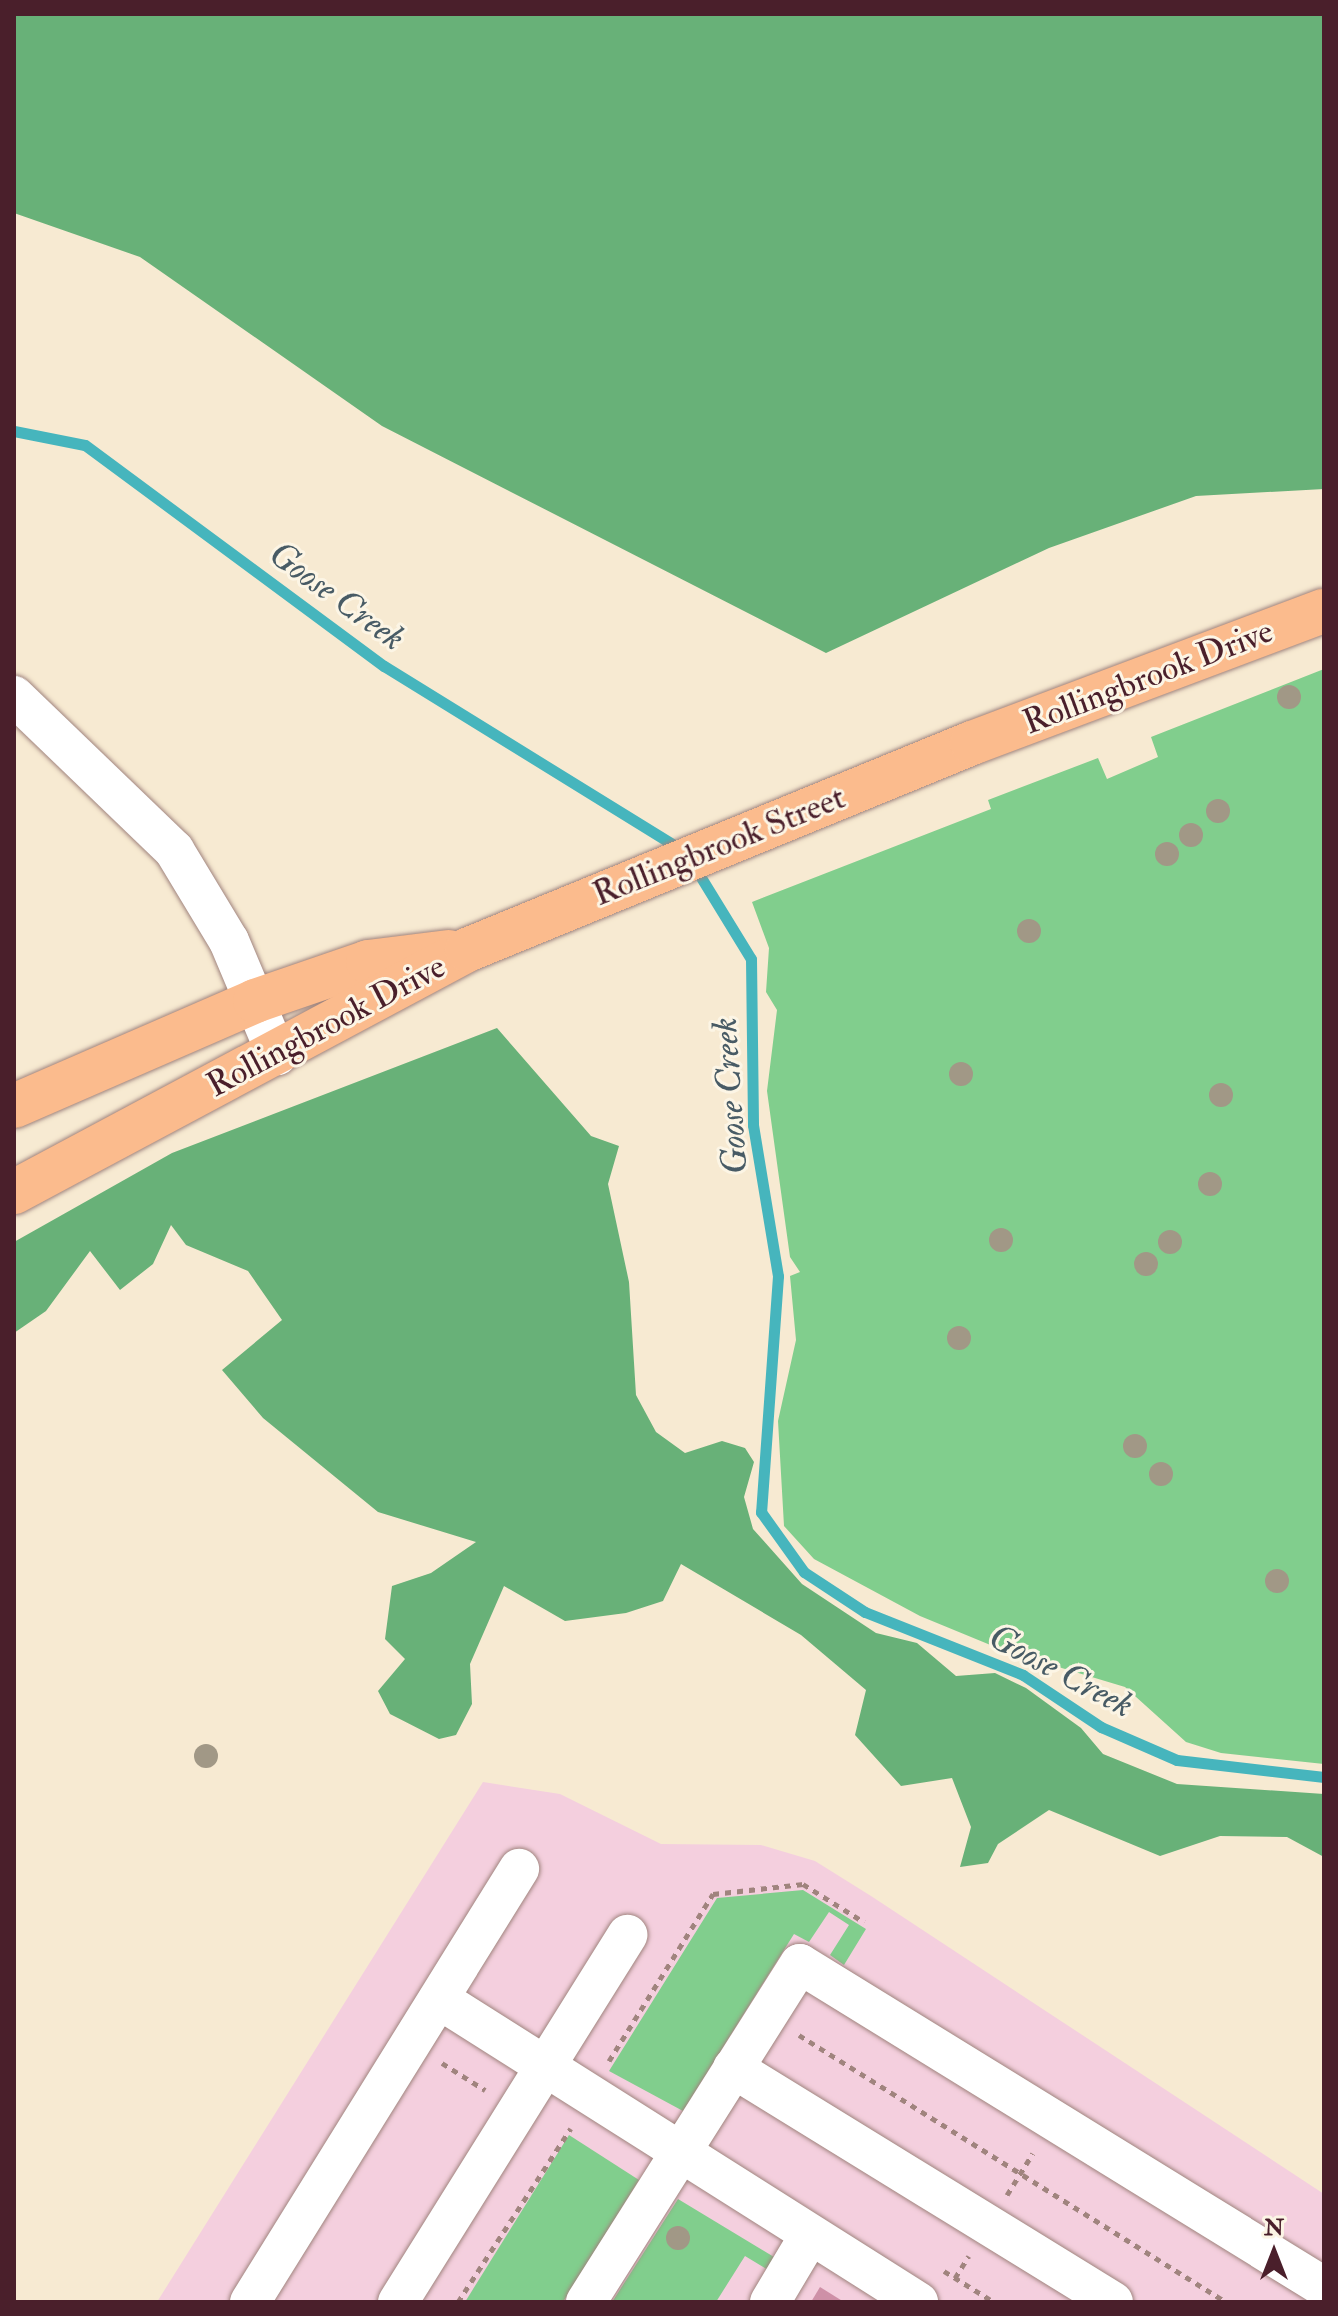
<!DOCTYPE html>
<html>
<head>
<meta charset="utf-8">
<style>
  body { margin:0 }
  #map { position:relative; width:1338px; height:2316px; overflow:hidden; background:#f7ead2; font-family:"IM FELL Double Pica",serif }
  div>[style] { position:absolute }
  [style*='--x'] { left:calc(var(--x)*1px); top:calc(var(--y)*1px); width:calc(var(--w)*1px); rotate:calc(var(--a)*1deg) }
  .built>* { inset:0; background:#f4cfde }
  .green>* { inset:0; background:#81ce8d }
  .forest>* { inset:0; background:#68b178 }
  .stream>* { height:11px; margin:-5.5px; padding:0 5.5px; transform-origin:5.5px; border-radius:5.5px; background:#46b5bd }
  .building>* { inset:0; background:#ce90a7 }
  .path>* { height:5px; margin-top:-2.5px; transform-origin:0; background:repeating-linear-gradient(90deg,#a0847e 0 6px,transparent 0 12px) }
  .roads { filter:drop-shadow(0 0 2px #a0847e) drop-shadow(0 0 2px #a0847e) }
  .minor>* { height:40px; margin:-20px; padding:0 20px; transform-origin:20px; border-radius:20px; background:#fff }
  .major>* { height:44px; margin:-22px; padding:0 22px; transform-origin:22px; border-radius:22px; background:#fbbb8d }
  .trees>* { width:24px; height:24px; margin:-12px; border-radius:50%; background:#a19886 }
  span { translate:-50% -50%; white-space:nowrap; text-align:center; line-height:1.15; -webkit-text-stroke:6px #fcf5e5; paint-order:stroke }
  .street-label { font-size:34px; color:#4a1f2b }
  .water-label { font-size:36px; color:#485b65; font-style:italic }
  .frame { position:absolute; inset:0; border:16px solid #4a1f2b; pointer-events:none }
  .north { position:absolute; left:1234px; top:2212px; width:80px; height:80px; -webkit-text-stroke:6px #fcf5e5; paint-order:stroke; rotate:0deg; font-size:22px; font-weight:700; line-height:32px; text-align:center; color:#4a1f2b }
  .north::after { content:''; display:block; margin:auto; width:28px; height:36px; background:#4a1f2b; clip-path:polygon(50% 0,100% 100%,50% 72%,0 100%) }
</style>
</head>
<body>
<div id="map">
  <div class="built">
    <div style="clip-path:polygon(483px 1782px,560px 1794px,661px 1844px,761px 1845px,815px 1861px,871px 1896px,1324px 2194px,1324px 2302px,157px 2302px)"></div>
  </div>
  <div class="green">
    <div style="clip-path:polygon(1324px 669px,1324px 1764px,1221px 1753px,1186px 1742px,1125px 1687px,1005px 1651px,920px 1616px,814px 1559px,784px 1526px,778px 1421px,796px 1340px,790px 1276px,800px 1272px,790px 1257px,767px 1091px,777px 1010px,766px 992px,769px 948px,752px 902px,991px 809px,988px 800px,1098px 758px,1107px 779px,1158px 757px,1151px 737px)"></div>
    <div style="clip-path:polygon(803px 1890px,866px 1929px,844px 1965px,830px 1955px,849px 1925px,829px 1912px,809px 1942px,794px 1934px,683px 2111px,609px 2071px,717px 1898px)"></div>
    <div style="clip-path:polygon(569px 2135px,639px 2180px,563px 2302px,465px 2302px)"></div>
    <div style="clip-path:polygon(678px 2199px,774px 2257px,768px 2270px,745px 2256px,716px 2302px,612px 2302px)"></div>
  </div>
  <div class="forest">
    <div style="clip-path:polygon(14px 14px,1324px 14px,1324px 489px,1196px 496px,1049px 548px,826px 653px,382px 426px,140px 257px,14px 213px)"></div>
    <div style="clip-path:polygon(497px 1028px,591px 1136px,619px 1146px,608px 1184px,629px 1282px,636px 1395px,656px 1432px,685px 1453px,722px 1441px,745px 1448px,754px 1462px,744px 1497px,753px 1529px,802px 1584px,876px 1633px,917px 1643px,956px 1676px,995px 1673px,1026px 1688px,1081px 1728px,1103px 1754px,1177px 1784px,1324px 1794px,1324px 1857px,1287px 1837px,1220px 1836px,1160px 1856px,1049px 1810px,998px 1844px,988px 1863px,960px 1867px,971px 1827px,952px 1778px,901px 1786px,855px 1735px,866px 1690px,801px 1635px,681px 1564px,663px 1601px,626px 1613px,565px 1621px,504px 1586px,470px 1664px,472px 1704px,456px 1735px,439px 1739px,390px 1714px,378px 1691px,405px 1659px,385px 1639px,392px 1586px,431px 1573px,476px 1542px,378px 1512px,263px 1418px,222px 1370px,282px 1320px,248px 1271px,186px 1245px,171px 1225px,153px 1264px,120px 1290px,90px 1251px,46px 1311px,14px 1333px,14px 1242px,172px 1153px)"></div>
  </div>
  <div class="stream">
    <div style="--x:14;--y:431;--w:72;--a:11.2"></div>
    <div style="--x:85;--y:445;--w:372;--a:36.5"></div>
    <div style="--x:384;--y:666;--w:354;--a:31.7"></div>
    <div style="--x:694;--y:866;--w:109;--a:58.5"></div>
    <div style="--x:751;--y:959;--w:166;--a:89.3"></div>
    <div style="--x:753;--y:1125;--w:153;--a:80.6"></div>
    <div style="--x:778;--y:1276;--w:237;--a:94.1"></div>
    <div style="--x:761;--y:1512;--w:74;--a:54.4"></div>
    <div style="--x:804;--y:1572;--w:73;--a:33.3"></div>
    <div style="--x:865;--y:1612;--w:170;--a:21.7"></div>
    <div style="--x:1023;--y:1675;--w:94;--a:33.7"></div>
    <div style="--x:1101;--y:1727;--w:83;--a:23.5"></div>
    <div style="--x:1177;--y:1760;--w:148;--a:6.6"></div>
  </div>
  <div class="building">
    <div style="clip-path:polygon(820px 2287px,844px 2302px,811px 2302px)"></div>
  </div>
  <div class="path">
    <div style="--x:799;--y:2035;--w:504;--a:32.02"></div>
    <div style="--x:609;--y:2061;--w:197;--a:-58.1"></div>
    <div style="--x:713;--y:1894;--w:91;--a:-6.3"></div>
    <div style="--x:803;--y:1884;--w:72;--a:31.9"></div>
    <div style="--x:442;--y:2063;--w:51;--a:32.1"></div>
    <div style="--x:1007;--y:2195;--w:49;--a:-58.2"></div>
    <div style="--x:944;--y:2271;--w:59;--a:31.8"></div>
    <div style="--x:955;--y:2278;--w:26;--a:-58"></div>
    <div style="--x:458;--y:2302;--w:207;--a:-57"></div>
  </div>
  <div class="roads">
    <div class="minor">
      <div style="--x:14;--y:696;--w:222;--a:43.9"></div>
      <div style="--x:174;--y:850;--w:106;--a:58.9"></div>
      <div style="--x:229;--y:941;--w:124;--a:67.2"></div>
      <div style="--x:439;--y:1999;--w:567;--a:32.32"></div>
      <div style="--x:733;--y:2068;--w:446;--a:31.6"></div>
      <div style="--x:250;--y:2302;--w:510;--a:-58.15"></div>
      <div style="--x:398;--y:2302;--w:433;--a:-58"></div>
      <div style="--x:586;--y:2302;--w:400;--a:-57.7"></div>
      <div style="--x:800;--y:1964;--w:616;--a:31.65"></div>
      <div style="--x:770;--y:2302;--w:78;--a:-59.2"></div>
    </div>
    <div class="major">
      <div style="--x:14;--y:1106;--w:263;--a:-23.5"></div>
      <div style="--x:255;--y:1001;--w:120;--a:-19"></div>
      <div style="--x:368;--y:962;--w:81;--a:-7.1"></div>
      <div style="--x:14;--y:1192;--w:514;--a:-28.11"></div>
      <div style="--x:467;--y:950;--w:546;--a:-22.29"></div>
      <div style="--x:972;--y:743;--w:376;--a:-20.6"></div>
    </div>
  </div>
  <div class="trees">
    <div style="left:1289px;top:697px"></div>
    <div style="left:1218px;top:811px"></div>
    <div style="left:1191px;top:835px"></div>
    <div style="left:1167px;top:854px"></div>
    <div style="left:1029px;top:931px"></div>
    <div style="left:961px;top:1074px"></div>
    <div style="left:1221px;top:1095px"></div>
    <div style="left:1210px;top:1184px"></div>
    <div style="left:1001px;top:1240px"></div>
    <div style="left:1170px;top:1242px"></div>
    <div style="left:1146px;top:1264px"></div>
    <div style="left:959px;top:1338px"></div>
    <div style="left:1135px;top:1446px"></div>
    <div style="left:1161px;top:1474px"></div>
    <div style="left:1277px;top:1581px"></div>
    <div style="left:206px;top:1756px"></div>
    <div style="left:678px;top:2238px"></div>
  </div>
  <div class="street-label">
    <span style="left:1148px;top:677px;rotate:-21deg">Rollingbrook Drive</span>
    <span style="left:719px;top:846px;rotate:-22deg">Rollingbrook Street</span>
    <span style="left:326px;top:1026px;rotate:-28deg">Rollingbrook Drive</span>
  </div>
  <div class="water-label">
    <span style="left:337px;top:596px;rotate:36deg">Goose Creek</span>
    <span style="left:730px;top:1096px;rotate:-94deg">Goose Creek</span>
    <span style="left:1061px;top:1671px;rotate:28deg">Goose Creek</span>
  </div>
  <div class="frame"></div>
  <div class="north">N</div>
</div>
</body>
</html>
